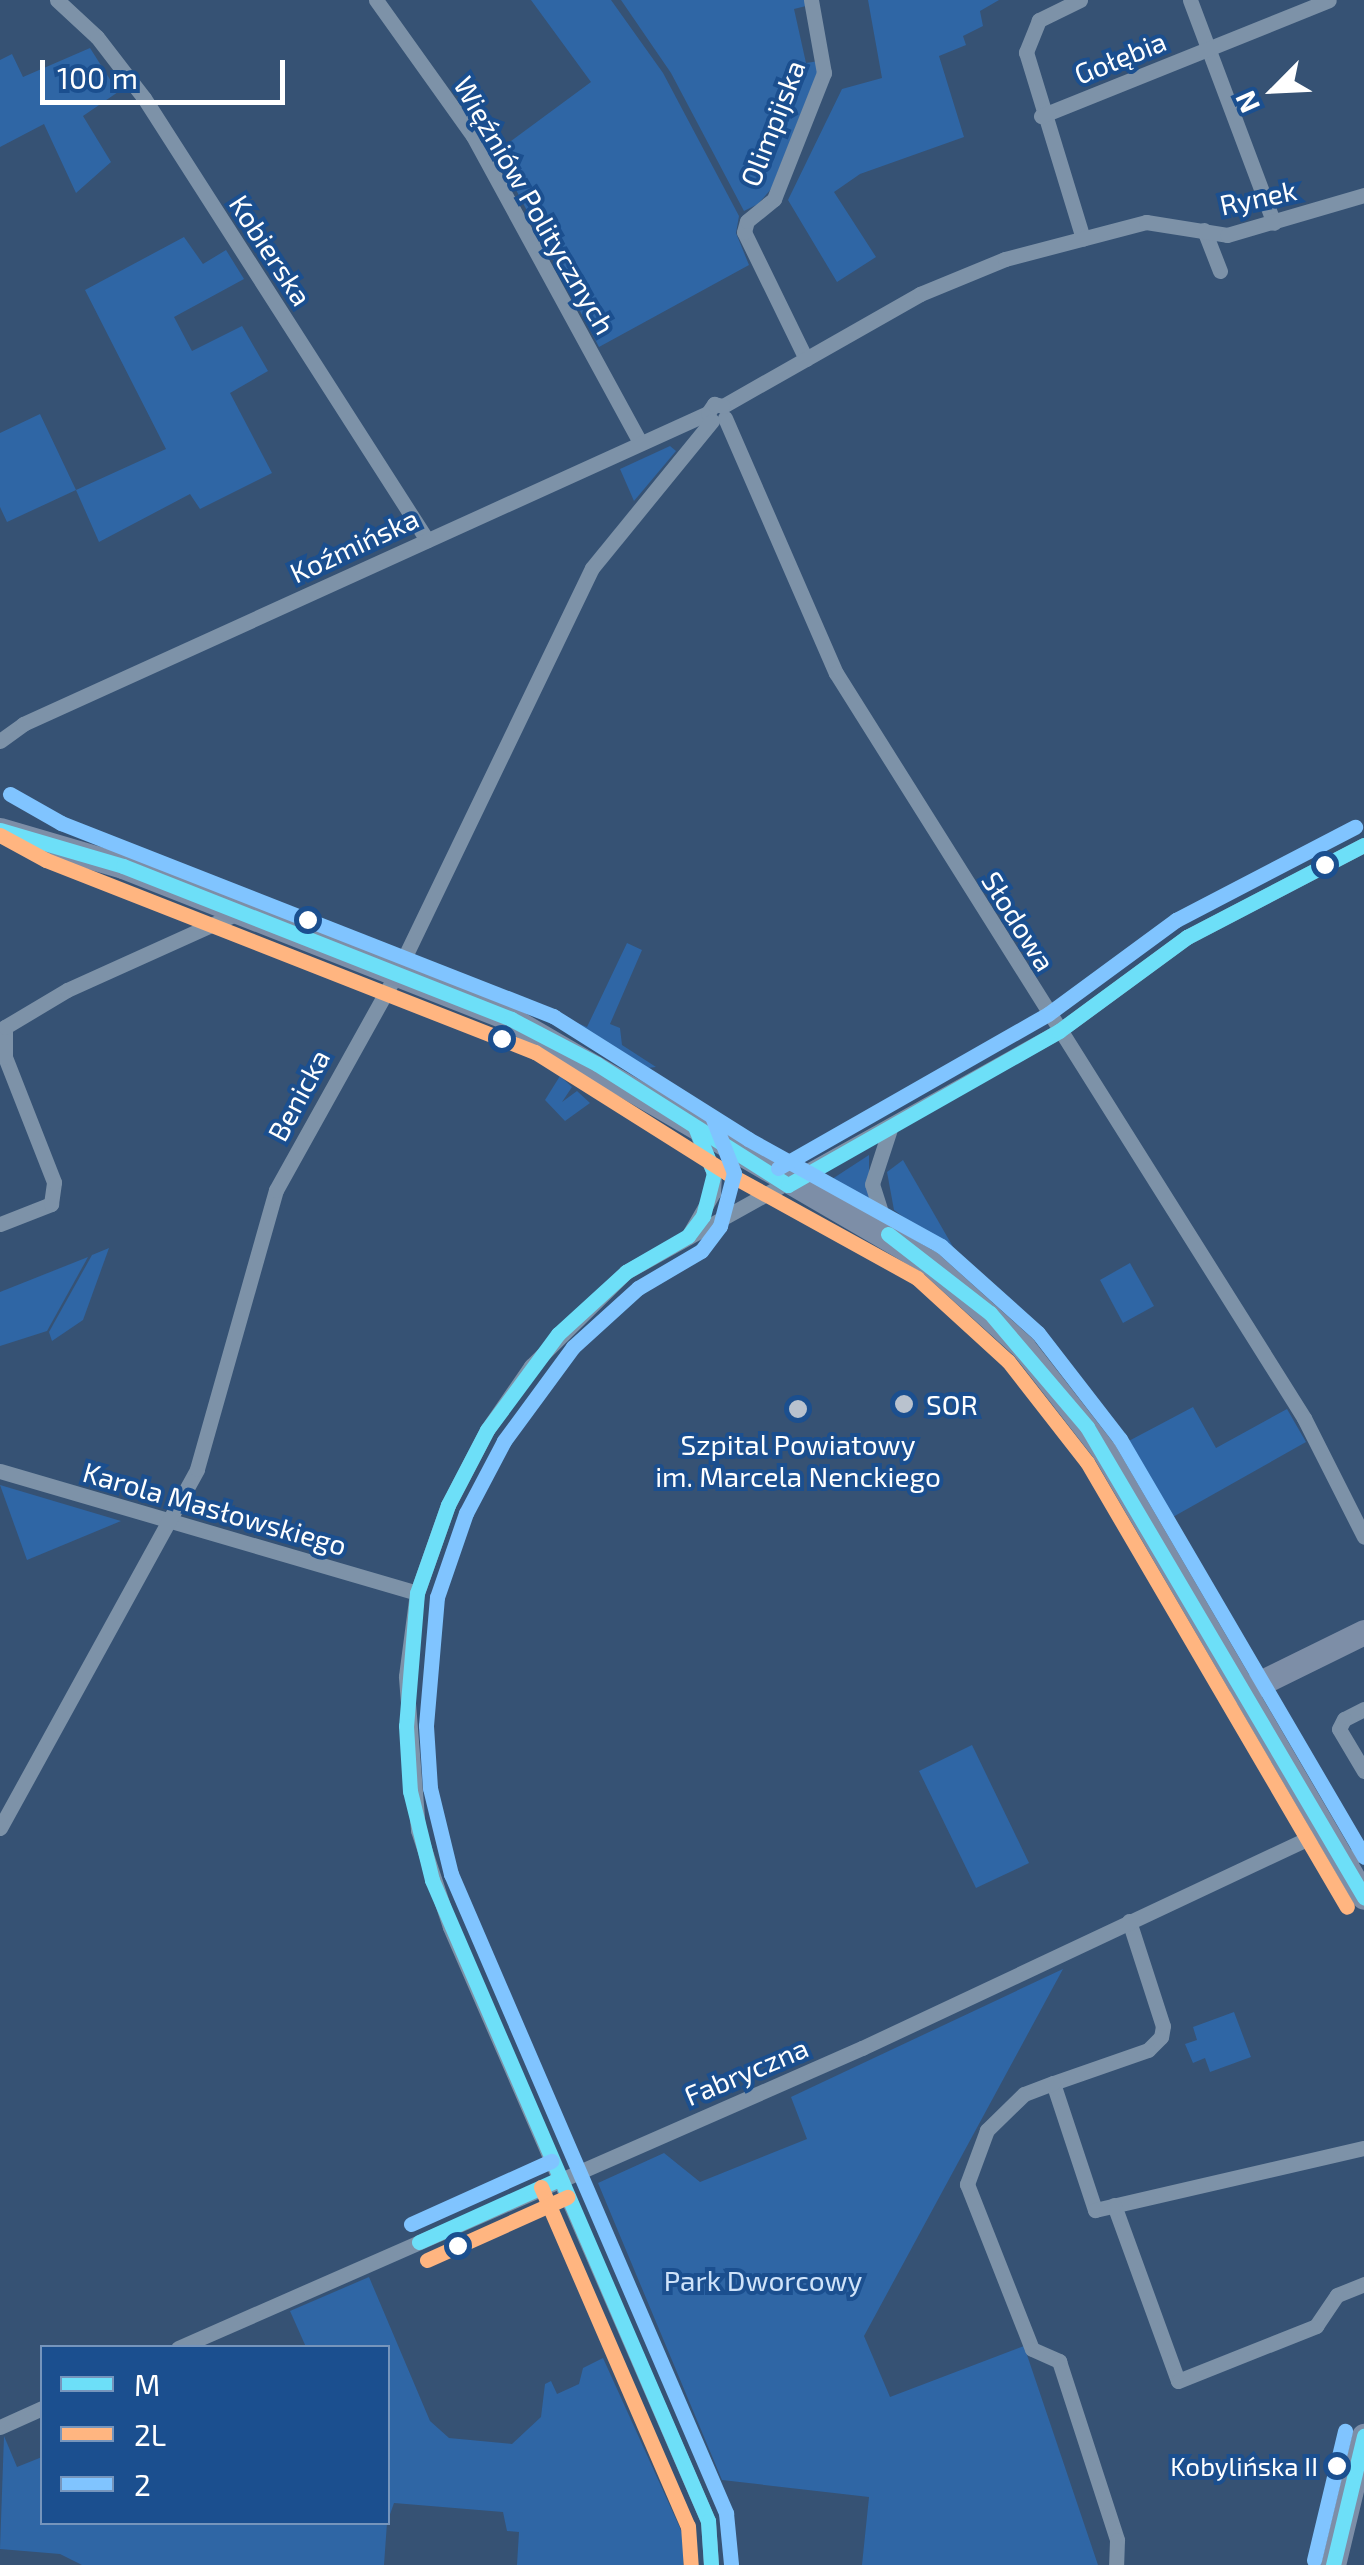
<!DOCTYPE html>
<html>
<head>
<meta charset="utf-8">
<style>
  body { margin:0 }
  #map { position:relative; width:1364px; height:2565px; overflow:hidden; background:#365274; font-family:"Exo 2",sans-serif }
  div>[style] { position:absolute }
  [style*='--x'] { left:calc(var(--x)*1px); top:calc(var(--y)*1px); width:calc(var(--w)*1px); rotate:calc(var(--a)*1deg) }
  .green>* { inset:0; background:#2f66a5 }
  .minor>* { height:15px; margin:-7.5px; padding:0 7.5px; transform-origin:7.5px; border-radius:7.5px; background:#7d92a8 }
  .primary>* { height:25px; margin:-12.5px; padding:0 12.5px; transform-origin:12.5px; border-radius:12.5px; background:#7d8ea7 }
  .bus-1>* { height:15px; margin:-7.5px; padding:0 7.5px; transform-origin:7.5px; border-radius:7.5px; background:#6ddff8 }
  .bus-2>* { height:15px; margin:-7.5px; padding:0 7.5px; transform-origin:7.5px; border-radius:7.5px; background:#ffb580 }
  .bus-3>* { height:15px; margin:-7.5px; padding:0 7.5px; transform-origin:7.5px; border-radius:7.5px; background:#80c4ff }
  .dots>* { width:28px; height:28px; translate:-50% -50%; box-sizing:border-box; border:5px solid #1b4f8f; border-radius:50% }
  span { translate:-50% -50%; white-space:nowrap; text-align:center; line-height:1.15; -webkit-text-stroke:8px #1b4f8f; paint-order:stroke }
  .bus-label { font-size:26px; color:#fff }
  .right { translate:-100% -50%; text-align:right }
  .street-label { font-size:28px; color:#fff }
  .poi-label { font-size:28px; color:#fff }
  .left { translate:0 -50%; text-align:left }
  .park-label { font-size:28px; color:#cfe3fa }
  .legend { position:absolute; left:40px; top:2345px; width:350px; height:180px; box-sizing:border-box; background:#1b4f8f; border:2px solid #7695bc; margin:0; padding:12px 18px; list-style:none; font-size:30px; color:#fff }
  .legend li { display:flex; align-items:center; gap:20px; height:50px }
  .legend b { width:50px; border:2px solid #7695bc }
  .north { position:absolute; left:1224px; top:40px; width:100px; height:100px; -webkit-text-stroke:8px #1b4f8f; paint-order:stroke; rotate:246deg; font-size:28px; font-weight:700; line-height:40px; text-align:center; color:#fff }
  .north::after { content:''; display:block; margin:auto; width:35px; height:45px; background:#fff; clip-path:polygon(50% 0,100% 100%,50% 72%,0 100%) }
  .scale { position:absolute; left:40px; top:60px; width:245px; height:45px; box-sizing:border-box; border:5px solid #fff; border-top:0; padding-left:12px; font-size:30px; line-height:35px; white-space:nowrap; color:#fff; -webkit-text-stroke:8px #1b4f8f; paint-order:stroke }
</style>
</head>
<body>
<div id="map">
  <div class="green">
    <div style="clip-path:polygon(531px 0,611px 0,663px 73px,739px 216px,736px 233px,749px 265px,599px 347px,496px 152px,591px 82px)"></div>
    <div style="clip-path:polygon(621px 0,804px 0,806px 6px,794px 9px,806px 63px,819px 61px,819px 68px,771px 189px,758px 204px,744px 211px,671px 73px)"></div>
    <div style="clip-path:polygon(868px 0,999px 0,980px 11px,983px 26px,963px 36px,966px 45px,939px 56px,964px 137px,860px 174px,834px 192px,876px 257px,837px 282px,788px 200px,842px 89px,882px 78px)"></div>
    <div style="clip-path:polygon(90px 48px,118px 92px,83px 116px,111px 162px,76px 193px,44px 124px,0 147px,0 60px,12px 54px,23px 77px)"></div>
    <div style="clip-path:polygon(184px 237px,203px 264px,226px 250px,244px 279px,174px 317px,192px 351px,242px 326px,268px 371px,230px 393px,272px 473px,200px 509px,190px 494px,99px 542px,76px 490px,7px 522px,0 507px,0 433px,40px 414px,76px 490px,166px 449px,85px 290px)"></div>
    <div style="clip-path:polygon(670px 446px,676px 451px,634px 501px,620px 469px)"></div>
    <div style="clip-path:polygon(627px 943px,642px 950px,610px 1024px,620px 1028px,622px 1045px,656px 1067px,640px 1069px,452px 970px,587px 1027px)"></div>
    <div style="clip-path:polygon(560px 1076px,572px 1087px,562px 1102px,577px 1091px,590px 1103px,565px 1121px,545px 1100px)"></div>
    <div style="clip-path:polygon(869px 1155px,869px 1207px,866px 1209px,826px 1183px)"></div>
    <div style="clip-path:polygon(903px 1160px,960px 1259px,894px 1210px,887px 1172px)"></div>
    <div style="clip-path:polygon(109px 1248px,83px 1320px,52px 1341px,49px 1332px,92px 1255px)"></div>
    <div style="clip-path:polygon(88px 1257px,47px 1331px,0 1346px,0 1292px)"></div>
    <div style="clip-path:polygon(1130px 1263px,1154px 1306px,1123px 1323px,1100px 1280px)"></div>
    <div style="clip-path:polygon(1193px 1407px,1216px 1448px,1287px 1409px,1306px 1442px,1164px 1522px,1123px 1444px)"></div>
    <div style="clip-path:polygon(0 1485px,121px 1521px,27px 1560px)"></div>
    <div style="clip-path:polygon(972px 1745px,1029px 1863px,976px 1888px,919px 1771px)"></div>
    <div style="clip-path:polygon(1063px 1969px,864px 2336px,890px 2397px,1024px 2346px,1098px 2565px,862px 2565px,869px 2497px,722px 2480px,598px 2183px,664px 2153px,700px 2182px,807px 2139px,791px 2097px)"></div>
    <div style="clip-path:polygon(1234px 2012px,1251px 2057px,1210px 2072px,1205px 2058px,1193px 2063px,1185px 2044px,1197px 2040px,1193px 2027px)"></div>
    <div style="clip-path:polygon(369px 2277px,430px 2421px,449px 2438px,512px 2444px,541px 2417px,545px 2384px,551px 2381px,557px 2394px,579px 2384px,583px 2368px,603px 2358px,685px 2539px,683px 2565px,517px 2565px,519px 2532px,507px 2531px,503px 2512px,394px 2503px,388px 2520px,388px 2348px,306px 2347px,290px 2311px)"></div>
    <div style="clip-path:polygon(4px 2436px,17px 2467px,42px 2457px,42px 2522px,387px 2523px,384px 2565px,82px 2565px,60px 2554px,0 2549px)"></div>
  </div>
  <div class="minor">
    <div style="--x:57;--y:0;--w:54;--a:42.8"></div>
    <div style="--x:97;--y:37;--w:77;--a:52.4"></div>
    <div style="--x:144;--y:98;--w:525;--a:57.37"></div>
    <div style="--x:376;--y:0;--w:167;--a:54.5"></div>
    <div style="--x:473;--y:136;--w:349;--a:61.4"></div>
    <div style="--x:1080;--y:0;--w:46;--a:154"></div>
    <div style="--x:1039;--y:20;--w:35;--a:112"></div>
    <div style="--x:1026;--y:52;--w:195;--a:73"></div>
    <div style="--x:1190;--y:0;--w:238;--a:69.4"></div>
    <div style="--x:1041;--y:116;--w:310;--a:-21.9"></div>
    <div style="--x:1204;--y:230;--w:44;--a:68.7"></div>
    <div style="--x:806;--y:359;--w:141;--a:-116"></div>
    <div style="--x:744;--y:232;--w:11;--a:-75"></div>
    <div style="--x:747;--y:221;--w:35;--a:-39"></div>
    <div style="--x:774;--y:199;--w:136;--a:-68.4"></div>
    <div style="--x:824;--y:73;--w:74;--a:-100.1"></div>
    <div style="--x:723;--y:406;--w:227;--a:-29.6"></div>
    <div style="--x:920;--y:294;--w:92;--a:-22.4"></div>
    <div style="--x:1005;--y:259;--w:146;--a:-14.7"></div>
    <div style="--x:1146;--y:222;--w:82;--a:9.1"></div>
    <div style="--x:1227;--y:235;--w:143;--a:-16.3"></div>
    <div style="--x:725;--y:418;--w:278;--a:66.5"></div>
    <div style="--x:836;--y:673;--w:880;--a:57.86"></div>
    <div style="--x:1304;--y:1418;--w:133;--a:63.2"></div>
    <div style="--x:0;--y:741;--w:29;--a:-36"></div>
    <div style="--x:23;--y:724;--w:752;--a:-24.42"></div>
    <div style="--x:708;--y:413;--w:11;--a:-56"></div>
    <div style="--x:714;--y:404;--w:9;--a:13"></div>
    <div style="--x:0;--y:1224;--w:55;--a:-21.4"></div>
    <div style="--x:51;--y:1204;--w:22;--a:-82"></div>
    <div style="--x:54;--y:1182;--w:134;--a:-111.4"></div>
    <div style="--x:5;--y:1057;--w:30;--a:-90"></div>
    <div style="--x:5;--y:1027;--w:72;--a:-30.8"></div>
    <div style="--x:67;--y:990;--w:190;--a:-24.3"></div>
    <div style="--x:690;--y:1233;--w:46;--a:-60.1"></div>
    <div style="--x:713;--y:1193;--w:20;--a:-87"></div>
    <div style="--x:714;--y:1173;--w:46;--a:-113.2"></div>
    <div style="--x:888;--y:1234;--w:52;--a:-107.7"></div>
    <div style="--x:872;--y:1184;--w:58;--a:-71.9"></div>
    <div style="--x:0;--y:1471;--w:434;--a:16.3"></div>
    <div style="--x:1364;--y:1709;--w:22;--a:153"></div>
    <div style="--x:1344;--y:1719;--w:11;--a:117"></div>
    <div style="--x:1339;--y:1729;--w:49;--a:59.2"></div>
    <div style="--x:0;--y:1828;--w:409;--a:-61.2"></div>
    <div style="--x:197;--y:1469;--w:290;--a:-74.2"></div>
    <div style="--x:276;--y:1190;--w:248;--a:-60.9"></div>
    <div style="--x:397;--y:973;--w:449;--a:-64.3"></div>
    <div style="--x:592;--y:568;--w:190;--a:-50.8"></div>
    <div style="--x:1346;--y:1861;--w:21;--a:-31"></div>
    <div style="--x:1129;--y:1921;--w:110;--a:72.1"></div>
    <div style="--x:1163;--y:2026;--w:11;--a:100"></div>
    <div style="--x:1161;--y:2037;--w:18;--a:135"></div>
    <div style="--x:1148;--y:2050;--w:101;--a:160.8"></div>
    <div style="--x:1053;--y:2083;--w:134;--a:71.7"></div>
    <div style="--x:1095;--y:2210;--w:276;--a:-13"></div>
    <div style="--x:1053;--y:2083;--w:31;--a:159"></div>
    <div style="--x:1024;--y:2094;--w:52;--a:135.8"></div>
    <div style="--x:987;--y:2130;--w:58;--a:110.3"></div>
    <div style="--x:967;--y:2184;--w:177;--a:68.5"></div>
    <div style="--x:1032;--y:2349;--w:30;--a:24"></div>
    <div style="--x:1059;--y:2361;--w:188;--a:72"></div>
    <div style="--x:1117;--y:2540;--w:25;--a:92"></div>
    <div style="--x:1114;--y:2205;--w:187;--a:70"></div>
    <div style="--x:1178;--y:2381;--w:149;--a:-21.7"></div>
    <div style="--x:1316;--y:2326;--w:37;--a:-56"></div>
    <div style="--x:1337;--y:2295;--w:29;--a:-22"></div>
    <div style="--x:178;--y:2348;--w:747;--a:-23.68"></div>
    <div style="--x:862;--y:2048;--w:515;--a:-25.17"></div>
    <div style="--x:0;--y:2427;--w:46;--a:-24.3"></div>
    <div style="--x:711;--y:2565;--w:44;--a:-93.9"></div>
    <div style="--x:708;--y:2521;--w:648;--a:-113.48"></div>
    <div style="--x:450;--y:1927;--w:102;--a:-108.3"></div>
    <div style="--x:418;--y:1830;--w:154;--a:-94.5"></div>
    <div style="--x:406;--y:1676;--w:84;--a:-82.5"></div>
    <div style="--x:417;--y:1593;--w:93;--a:-70.6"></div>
    <div style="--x:448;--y:1505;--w:85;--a:-62.5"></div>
    <div style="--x:487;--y:1430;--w:78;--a:-55.5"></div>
    <div style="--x:531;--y:1366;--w:134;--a:-44.7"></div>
    <div style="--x:626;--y:1272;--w:496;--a:-29.1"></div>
    <div style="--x:1059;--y:1031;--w:159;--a:-36.3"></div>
    <div style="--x:1187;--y:937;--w:199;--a:-27.5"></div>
  </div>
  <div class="primary">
    <div style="--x:0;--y:830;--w:128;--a:16.3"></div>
    <div style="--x:123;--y:866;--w:417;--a:21.5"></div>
    <div style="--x:511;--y:1019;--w:484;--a:30.2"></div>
    <div style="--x:929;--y:1262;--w:127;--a:42.1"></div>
    <div style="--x:1023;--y:1347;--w:132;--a:52.1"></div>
    <div style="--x:1104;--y:1451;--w:516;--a:59.76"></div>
    <div style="--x:1242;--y:1692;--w:136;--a:-26.2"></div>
    <div style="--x:1333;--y:2565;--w:133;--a:-76.5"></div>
  </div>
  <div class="bus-1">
    <div style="--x:0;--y:830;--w:128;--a:16.3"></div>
    <div style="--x:123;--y:866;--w:417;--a:21.5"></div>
    <div style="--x:511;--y:1019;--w:97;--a:27.6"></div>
    <div style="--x:597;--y:1064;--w:226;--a:32.4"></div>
    <div style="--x:695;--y:1127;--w:50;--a:67.6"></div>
    <div style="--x:714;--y:1173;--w:44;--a:104.3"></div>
    <div style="--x:703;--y:1216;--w:25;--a:127"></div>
    <div style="--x:688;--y:1236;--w:72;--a:149.9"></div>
    <div style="--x:626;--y:1272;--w:92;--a:137.6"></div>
    <div style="--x:558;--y:1334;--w:119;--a:126.5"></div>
    <div style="--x:487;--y:1430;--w:85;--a:117.5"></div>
    <div style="--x:448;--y:1505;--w:93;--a:109.4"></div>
    <div style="--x:417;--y:1593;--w:133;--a:94.7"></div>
    <div style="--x:406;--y:1726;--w:65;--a:86.5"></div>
    <div style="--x:410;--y:1791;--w:92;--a:76.1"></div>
    <div style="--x:432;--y:1880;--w:698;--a:66.7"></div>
    <div style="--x:708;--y:2521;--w:44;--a:86.1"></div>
    <div style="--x:788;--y:1185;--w:312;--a:-29.6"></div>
    <div style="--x:1059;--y:1031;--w:159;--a:-36.3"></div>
    <div style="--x:1187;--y:937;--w:199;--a:-27.5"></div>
    <div style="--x:888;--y:1234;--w:129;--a:37.8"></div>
    <div style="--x:990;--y:1313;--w:150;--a:49.6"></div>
    <div style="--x:1087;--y:1427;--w:546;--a:59.49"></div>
    <div style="--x:419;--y:2242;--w:154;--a:-24.2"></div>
    <div style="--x:1333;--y:2565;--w:133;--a:-76.5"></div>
  </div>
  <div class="bus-2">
    <div style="--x:0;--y:835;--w:52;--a:28.5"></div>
    <div style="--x:46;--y:860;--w:525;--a:21.44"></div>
    <div style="--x:535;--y:1052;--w:227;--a:32.2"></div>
    <div style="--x:727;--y:1173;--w:217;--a:28.9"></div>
    <div style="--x:917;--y:1278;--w:123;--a:42.4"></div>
    <div style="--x:1008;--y:1361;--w:128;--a:52"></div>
    <div style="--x:1087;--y:1462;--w:515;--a:59.7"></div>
    <div style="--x:541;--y:2187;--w:369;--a:66.6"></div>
    <div style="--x:688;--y:2526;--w:39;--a:86"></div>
    <div style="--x:427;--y:2260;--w:154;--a:-24.2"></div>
  </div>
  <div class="bus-3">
    <div style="--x:10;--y:794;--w:59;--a:29.6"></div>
    <div style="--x:61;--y:823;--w:529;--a:21.42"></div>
    <div style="--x:553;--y:1016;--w:231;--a:32.2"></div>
    <div style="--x:748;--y:1139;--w:221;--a:29"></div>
    <div style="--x:941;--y:1246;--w:130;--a:41.9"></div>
    <div style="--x:1038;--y:1333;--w:134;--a:52.3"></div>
    <div style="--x:1120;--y:1439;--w:484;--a:59.7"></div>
    <div style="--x:713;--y:1119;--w:58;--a:68.7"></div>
    <div style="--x:734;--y:1173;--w:55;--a:104.8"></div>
    <div style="--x:720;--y:1226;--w:31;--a:127"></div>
    <div style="--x:701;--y:1251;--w:73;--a:149.6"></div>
    <div style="--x:638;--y:1288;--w:88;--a:137.8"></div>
    <div style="--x:573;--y:1347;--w:117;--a:126.3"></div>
    <div style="--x:504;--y:1441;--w:81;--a:117.8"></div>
    <div style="--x:466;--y:1513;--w:89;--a:109"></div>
    <div style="--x:437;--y:1597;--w:129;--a:94.9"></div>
    <div style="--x:426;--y:1726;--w:62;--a:86.3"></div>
    <div style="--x:430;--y:1788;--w:89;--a:76.3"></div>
    <div style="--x:451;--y:1874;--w:696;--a:66.71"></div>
    <div style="--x:726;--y:2513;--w:51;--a:84.4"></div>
    <div style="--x:778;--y:1168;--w:311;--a:-29.7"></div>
    <div style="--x:1048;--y:1014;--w:159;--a:-36.3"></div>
    <div style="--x:1176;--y:920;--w:202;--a:-27.5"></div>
    <div style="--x:411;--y:2224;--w:154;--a:-24.2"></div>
    <div style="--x:1314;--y:2560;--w:133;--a:-76.5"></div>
  </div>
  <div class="dots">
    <div style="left:1325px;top:865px;background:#fff"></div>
    <div style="left:308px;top:920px;background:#fff"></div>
    <div style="left:502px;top:1039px;background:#fff"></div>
    <div style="left:904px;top:1404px;background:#b9c2ce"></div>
    <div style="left:798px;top:1409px;background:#b9c2ce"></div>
    <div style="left:458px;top:2246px;background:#fff"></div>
    <div style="left:1337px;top:2466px;background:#fff"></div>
  </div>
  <div class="bus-label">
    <span class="right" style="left:1318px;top:2466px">Kobylińska II</span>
  </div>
  <div class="street-label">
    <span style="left:1120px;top:57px;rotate:-22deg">Gołębia</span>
    <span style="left:772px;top:123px;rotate:-69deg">Olimpijska</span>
    <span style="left:1258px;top:197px;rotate:-12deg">Rynek</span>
    <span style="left:535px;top:205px;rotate:60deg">Więźniów Politycznych</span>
    <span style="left:271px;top:250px;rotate:57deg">Kobierska</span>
    <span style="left:354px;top:545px;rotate:-25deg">Koźmińska</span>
    <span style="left:1019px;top:921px;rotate:58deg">Słodowa</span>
    <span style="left:298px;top:1095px;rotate:-62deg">Benicka</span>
    <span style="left:215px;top:1508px;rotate:16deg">Karola Masłowskiego</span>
    <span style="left:746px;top:2071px;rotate:-23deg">Fabryczna</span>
  </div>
  <div class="poi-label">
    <span class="left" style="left:926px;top:1404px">SOR</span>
    <span style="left:798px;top:1460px">Szpital Powiatowy<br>im. Marcela Nenckiego</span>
  </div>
  <div class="park-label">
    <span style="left:763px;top:2280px">Park Dworcowy</span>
  </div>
  <ul class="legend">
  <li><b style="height:12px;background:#6ddff8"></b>M</li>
  <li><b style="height:12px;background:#ffb580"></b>2L</li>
  <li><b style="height:12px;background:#80c4ff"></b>2</li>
  </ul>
  <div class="north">N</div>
  <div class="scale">100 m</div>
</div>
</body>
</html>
